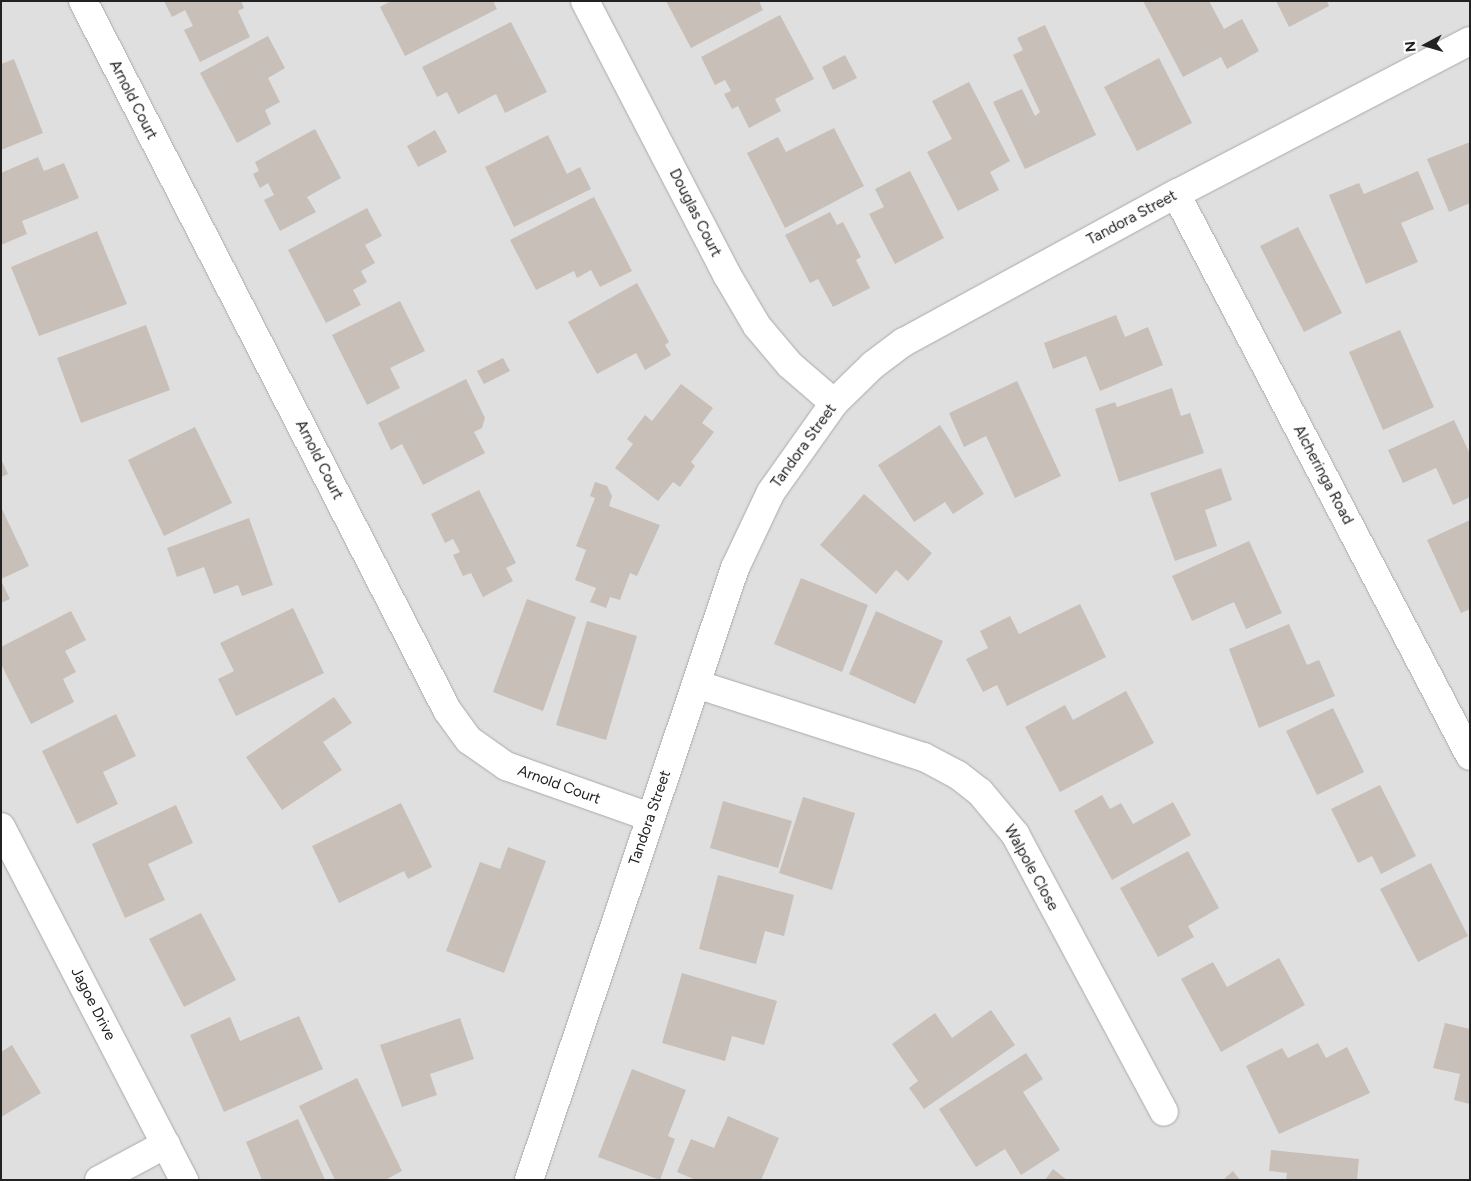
<!DOCTYPE html>
<html>
<head>
<meta charset="utf-8">
<style>
  body { margin:0 }
  #map { position:relative; width:1471px; height:1181px; overflow:hidden; background:#f2efe9; font-family:Figtree,sans-serif }
  div>[style] { position:absolute }
  [style*='--x'] { left:calc(var(--x)*1px); top:calc(var(--y)*1px); width:calc(var(--w)*1px); rotate:calc(var(--a)*1deg) }
  .residential>* { inset:0; background:#e0dfdf }
  .building>* { inset:0; background:#c7bfb8 }
  .roads { filter:drop-shadow(0 0 1px #a9a9a9) drop-shadow(0 0 1px #a9a9a9) }
  .minor>* { height:28px; margin:-14px; padding:0 14px; transform-origin:14px; border-radius:14px; background:#fff }
  span { translate:-50% -50%; white-space:nowrap; text-align:center; line-height:1.15; -webkit-text-stroke:4.5px #fff; paint-order:stroke }
  .street-label { font-size:15px; color:#222 }
  .frame { position:absolute; inset:0; border:2px solid #222; pointer-events:none }
  .north { position:absolute; left:1401px; top:20px; width:50px; height:50px; -webkit-text-stroke:4px #fff; paint-order:stroke; rotate:264deg; font-size:14px; font-weight:700; line-height:20px; text-align:center; color:#222 }
  .north::after { content:''; display:block; margin:auto; width:18px; height:22px; background:#222; clip-path:polygon(50% 0,100% 100%,50% 72%,0 100%) }
</style>
</head>
<body>
<div id="map">
  <div class="residential">
    <div style="clip-path:polygon(1px 1px,1470px 1px,1470px 1180px,1px 1180px)"></div>
  </div>
  <div class="building">
    <div style="clip-path:polygon(164px 1px,241px 1px,244px 8px,238px 11px,250px 37px,200px 62px,184px 30px,193px 26px,185px 10px,172px 17px)"></div>
    <div style="clip-path:polygon(391px 1px,493px 1px,497px 9px,405px 56px,380px 7px)"></div>
    <div style="clip-path:polygon(666px 1px,759px 1px,763px 10px,691px 48px)"></div>
    <div style="clip-path:polygon(1143px 1px,1209px 1px,1224px 29px,1242px 19px,1259px 51px,1227px 69px,1221px 57px,1183px 77px)"></div>
    <div style="clip-path:polygon(1276px 1px,1327px 1px,1329px 6px,1289px 27px)"></div>
    <div style="clip-path:polygon(780px 15px,814px 79px,775px 99px,781px 111px,749px 128px,738px 106px,732px 109px,724px 94px,731px 91px,725px 80px,715px 85px,701px 57px)"></div>
    <div style="clip-path:polygon(511px 22px,547px 92px,505px 113px,496px 94px,458px 114px,447px 92px,437px 97px,422px 67px)"></div>
    <div style="clip-path:polygon(1045px 25px,1096px 135px,1025px 169px,993px 102px,1022px 89px,1035px 116px,1040px 112px,1013px 55px,1023px 50px,1017px 38px)"></div>
    <div style="clip-path:polygon(268px 36px,285px 68px,268px 78px,280px 102px,265px 110px,271px 124px,237px 143px,200px 73px)"></div>
    <div style="clip-path:polygon(845px 55px,857px 78px,833px 90px,822px 67px)"></div>
    <div style="clip-path:polygon(1159px 58px,1192px 123px,1137px 151px,1104px 87px)"></div>
    <div style="clip-path:polygon(14px 59px,43px 133px,1px 150px,1px 64px)"></div>
    <div style="clip-path:polygon(969px 82px,1010px 161px,990px 172px,999px 190px,958px 211px,927px 152px,952px 139px,932px 101px)"></div>
    <div style="clip-path:polygon(834px 128px,864px 186px,785px 228px,747px 153px,778px 137px,786px 152px)"></div>
    <div style="clip-path:polygon(315px 129px,341px 178px,307px 197px,316px 212px,280px 231px,264px 200px,274px 195px,268px 183px,260px 188px,253px 174px,259px 171px,255px 162px)"></div>
    <div style="clip-path:polygon(435px 130px,447px 152px,418px 167px,407px 146px)"></div>
    <div style="clip-path:polygon(548px 135px,567px 174px,580px 167px,591px 189px,514px 227px,485px 167px)"></div>
    <div style="clip-path:polygon(1470px 142px,1470px 203px,1449px 212px,1427px 159px)"></div>
    <div style="clip-path:polygon(38px 157px,44px 171px,64px 163px,79px 198px,22px 221px,27px 234px,1px 245px,1px 173px)"></div>
    <div style="clip-path:polygon(910px 171px,944px 238px,895px 264px,869px 214px,884px 207px,875px 189px)"></div>
    <div style="clip-path:polygon(1418px 171px,1434px 209px,1401px 223px,1418px 262px,1366px 284px,1329px 195px,1359px 183px,1364px 194px)"></div>
    <div style="clip-path:polygon(594px 197px,632px 271px,600px 287px,591px 270px,577px 278px,574px 271px,536px 290px,510px 240px)"></div>
    <div style="clip-path:polygon(367px 208px,382px 236px,365px 245px,375px 263px,361px 271px,367px 282px,353px 290px,361px 305px,326px 323px,288px 250px)"></div>
    <div style="clip-path:polygon(830px 212px,837px 225px,843px 222px,861px 257px,856px 260px,870px 288px,833px 307px,818px 279px,810px 283px,785px 235px)"></div>
    <div style="clip-path:polygon(1298px 227px,1342px 313px,1304px 332px,1260px 246px)"></div>
    <div style="clip-path:polygon(97px 231px,127px 304px,39px 336px,11px 267px)"></div>
    <div style="clip-path:polygon(637px 283px,669px 342px,665px 345px,671px 355px,645px 370px,636px 353px,597px 374px,568px 322px)"></div>
    <div style="clip-path:polygon(400px 301px,425px 351px,390px 368px,400px 388px,367px 405px,332px 335px)"></div>
    <div style="clip-path:polygon(1116px 315px,1125px 337px,1148px 327px,1163px 365px,1100px 391px,1086px 356px,1053px 369px,1044px 343px)"></div>
    <div style="clip-path:polygon(146px 325px,170px 390px,81px 423px,57px 358px)"></div>
    <div style="clip-path:polygon(1400px 330px,1434px 407px,1383px 430px,1349px 352px)"></div>
    <div style="clip-path:polygon(503px 358px,510px 371px,484px 384px,477px 371px)"></div>
    <div style="clip-path:polygon(466px 379px,485px 418px,482px 428px,474px 432px,485px 453px,423px 485px,402px 444px,391px 450px,378px 423px)"></div>
    <div style="clip-path:polygon(1017px 381px,1061px 476px,1015px 498px,986px 436px,964px 447px,949px 413px)"></div>
    <div style="clip-path:polygon(681px 384px,713px 408px,702px 423px,714px 432px,691px 462px,695px 466px,680px 487px,673px 482px,658px 501px,615px 468px,633px 444px,627px 439px,645px 415px,652px 421px)"></div>
    <div style="clip-path:polygon(1172px 388px,1181px 416px,1190px 413px,1204px 453px,1119px 482px,1095px 409px,1115px 402px,1117px 407px)"></div>
    <div style="clip-path:polygon(1454px 420px,1470px 454px,1470px 497px,1453px 505px,1436px 468px,1403px 483px,1388px 450px)"></div>
    <div style="clip-path:polygon(940px 425px,984px 494px,953px 514px,945px 502px,914px 522px,878px 465px)"></div>
    <div style="clip-path:polygon(195px 427px,232px 503px,164px 536px,128px 460px)"></div>
    <div style="clip-path:polygon(1px 459px,8px 474px,1px 477px)"></div>
    <div style="clip-path:polygon(1221px 468px,1232px 500px,1205px 510px,1217px 546px,1175px 561px,1150px 493px)"></div>
    <div style="clip-path:polygon(595px 482px,607px 486px,612px 496px,609px 506px,660px 525px,637px 576px,630px 573px,620px 600px,610px 597px,606px 608px,590px 602px,596px 588px,575px 580px,586px 550px,576px 546px,595px 498px,590px 496px)"></div>
    <div style="clip-path:polygon(479px 490px,516px 563px,506px 568px,513px 581px,483px 597px,471px 573px,463px 576px,453px 555px,460px 552px,453px 539px,445px 543px,431px 514px)"></div>
    <div style="clip-path:polygon(864px 494px,932px 553px,908px 581px,896px 570px,876px 594px,820px 545px)"></div>
    <div style="clip-path:polygon(1px 507px,29px 566px,1px 579px)"></div>
    <div style="clip-path:polygon(249px 518px,273px 585px,242px 596px,238px 585px,214px 594px,204px 567px,177px 577px,167px 548px)"></div>
    <div style="clip-path:polygon(1470px 520px,1470px 609px,1461px 613px,1427px 540px)"></div>
    <div style="clip-path:polygon(1249px 541px,1282px 613px,1246px 629px,1234px 602px,1192px 621px,1172px 576px)"></div>
    <div style="clip-path:polygon(801px 578px,868px 605px,842px 672px,774px 644px)"></div>
    <div style="clip-path:polygon(1px 581px,10px 599px,1px 603px)"></div>
    <div style="clip-path:polygon(527px 599px,576px 617px,543px 711px,493px 692px)"></div>
    <div style="clip-path:polygon(1080px 604px,1106px 657px,1007px 706px,997px 685px,983px 692px,966px 659px,988px 648px,980px 631px,1010px 616px,1019px 634px)"></div>
    <div style="clip-path:polygon(293px 608px,324px 673px,236px 716px,218px 679px,234px 671px,220px 643px)"></div>
    <div style="clip-path:polygon(71px 611px,86px 640px,65px 651px,76px 672px,63px 679px,74px 702px,31px 724px,1px 664px,1px 647px)"></div>
    <div style="clip-path:polygon(876px 611px,943px 641px,915px 704px,849px 674px)"></div>
    <div style="clip-path:polygon(587px 621px,637px 636px,606px 740px,556px 725px)"></div>
    <div style="clip-path:polygon(1289px 624px,1307px 665px,1319px 660px,1335px 696px,1259px 728px,1229px 649px)"></div>
    <div style="clip-path:polygon(1126px 691px,1154px 743px,1060px 792px,1025px 727px,1065px 705px,1073px 720px)"></div>
    <div style="clip-path:polygon(334px 697px,352px 723px,323px 742px,342px 770px,282px 810px,246px 757px)"></div>
    <div style="clip-path:polygon(1333px 708px,1364px 772px,1317px 795px,1286px 731px)"></div>
    <div style="clip-path:polygon(116px 714px,136px 756px,103px 772px,118px 804px,77px 824px,42px 751px)"></div>
    <div style="clip-path:polygon(1380px 785px,1416px 856px,1381px 874px,1372px 856px,1358px 863px,1331px 809px)"></div>
    <div style="clip-path:polygon(1102px 795px,1110px 809px,1121px 803px,1133px 824px,1173px 802px,1191px 835px,1112px 880px,1074px 811px)"></div>
    <div style="clip-path:polygon(803px 797px,855px 813px,832px 890px,779px 873px)"></div>
    <div style="clip-path:polygon(723px 801px,792px 821px,778px 868px,710px 848px)"></div>
    <div style="clip-path:polygon(401px 803px,432px 867px,408px 879px,404px 871px,339px 903px,312px 846px)"></div>
    <div style="clip-path:polygon(176px 805px,193px 843px,148px 864px,165px 900px,125px 918px,92px 844px)"></div>
    <div style="clip-path:polygon(508px 847px,546px 861px,504px 973px,446px 951px,480px 862px,500px 869px)"></div>
    <div style="clip-path:polygon(1188px 851px,1219px 908px,1188px 926px,1194px 937px,1158px 957px,1120px 888px)"></div>
    <div style="clip-path:polygon(1431px 863px,1468px 936px,1418px 962px,1380px 889px)"></div>
    <div style="clip-path:polygon(718px 875px,794px 895px,784px 936px,765px 931px,756px 964px,699px 949px)"></div>
    <div style="clip-path:polygon(201px 913px,236px 980px,184px 1007px,149px 939px)"></div>
    <div style="clip-path:polygon(1279px 958px,1305px 1005px,1221px 1052px,1181px 979px,1213px 962px,1227px 987px)"></div>
    <div style="clip-path:polygon(682px 973px,777px 1001px,764px 1045px,732px 1036px,725px 1061px,662px 1043px)"></div>
    <div style="clip-path:polygon(991px 1010px,1015px 1045px,924px 1109px,909px 1088px,918px 1081px,892px 1044px,935px 1013px,952px 1038px)"></div>
    <div style="clip-path:polygon(299px 1016px,323px 1069px,224px 1112px,190px 1035px,230px 1017px,240px 1041px)"></div>
    <div style="clip-path:polygon(460px 1018px,474px 1059px,430px 1074px,437px 1095px,402px 1107px,380px 1045px)"></div>
    <div style="clip-path:polygon(1445px 1023px,1470px 1029px,1470px 1104px,1454px 1100px,1460px 1074px,1433px 1068px)"></div>
    <div style="clip-path:polygon(1318px 1043px,1326px 1058px,1347px 1047px,1370px 1093px,1279px 1134px,1246px 1066px,1282px 1048px,1288px 1058px)"></div>
    <div style="clip-path:polygon(12px 1045px,41px 1093px,1px 1117px,1px 1052px)"></div>
    <div style="clip-path:polygon(1026px 1053px,1043px 1079px,1023px 1092px,1060px 1150px,1021px 1175px,1005px 1149px,976px 1167px,939px 1109px)"></div>
    <div style="clip-path:polygon(632px 1069px,686px 1090px,668px 1136px,675px 1139px,660px 1180px,598px 1157px)"></div>
    <div style="clip-path:polygon(357px 1078px,402px 1171px,385px 1180px,335px 1180px,299px 1106px)"></div>
    <div style="clip-path:polygon(728px 1116px,779px 1138px,761px 1180px,696px 1180px,677px 1172px,691px 1139px,714px 1148px)"></div>
    <div style="clip-path:polygon(298px 1119px,325px 1180px,262px 1180px,246px 1142px)"></div>
    <div style="clip-path:polygon(1271px 1150px,1359px 1159px,1357px 1180px,1286px 1180px,1287px 1173px,1269px 1171px)"></div>
    <div style="clip-path:polygon(1053px 1169px,1067px 1180px,1045px 1180px)"></div>
    <div style="clip-path:polygon(1233px 1171px,1240px 1180px,1223px 1180px)"></div>
  </div>
  <div class="roads">
    <div class="minor">
      <div style="--x:83;--y:1;--w:797;--a:62.82"></div>
      <div style="--x:447;--y:710;--w:37;--a:54"></div>
      <div style="--x:469;--y:740;--w:45;--a:35.1"></div>
      <div style="--x:506;--y:766;--w:153;--a:19.5"></div>
      <div style="--x:585;--y:1;--w:309;--a:62.6"></div>
      <div style="--x:727;--y:275;--w:59;--a:59.5"></div>
      <div style="--x:757;--y:326;--w:51;--a:49.8"></div>
      <div style="--x:790;--y:365;--w:58;--a:40.8"></div>
      <div style="--x:1176;--y:194;--w:634;--a:62.38"></div>
      <div style="--x:696;--y:684;--w:239;--a:17.8"></div>
      <div style="--x:924;--y:757;--w:38;--a:28"></div>
      <div style="--x:958;--y:775;--w:28;--a:38"></div>
      <div style="--x:980;--y:792;--w:55;--a:50.2"></div>
      <div style="--x:1015;--y:834;--w:315;--a:61.8"></div>
      <div style="--x:1;--y:827;--w:398;--a:62.6"></div>
      <div style="--x:99;--y:1180;--w:76;--a:-28.2"></div>
      <div style="--x:529;--y:1180;--w:646;--a:-71.4"></div>
      <div style="--x:735;--y:568;--w:84;--a:-64.7"></div>
      <div style="--x:771;--y:492;--w:109;--a:-54.7"></div>
      <div style="--x:834;--y:403;--w:54;--a:-44.3"></div>
      <div style="--x:873;--y:365;--w:39;--a:-37"></div>
      <div style="--x:904;--y:342;--w:310;--a:-28.6"></div>
      <div style="--x:1176;--y:194;--w:331;--a:-27.5"></div>
    </div>
  </div>
  <div class="street-label">
    <span style="left:133px;top:100px;rotate:63deg">Arnold Court</span>
    <span style="left:695px;top:213px;rotate:63deg">Douglas Court</span>
    <span style="left:1132px;top:218px;rotate:-28deg">Tandora Street</span>
    <span style="left:804px;top:446px;rotate:-54deg">Tandora Street</span>
    <span style="left:319px;top:460px;rotate:63deg">Arnold Court</span>
    <span style="left:1323px;top:475px;rotate:62deg">Alcheringa Road</span>
    <span style="left:559px;top:785px;rotate:20deg">Arnold Court</span>
    <span style="left:650px;top:818px;rotate:-71deg">Tandora Street</span>
    <span style="left:1031px;top:868px;rotate:61deg">Walpole Close</span>
    <span style="left:93px;top:1004px;rotate:63deg">Jagoe Drive</span>
  </div>
  <div class="frame"></div>
  <div class="north">N</div>
</div>
</body>
</html>
